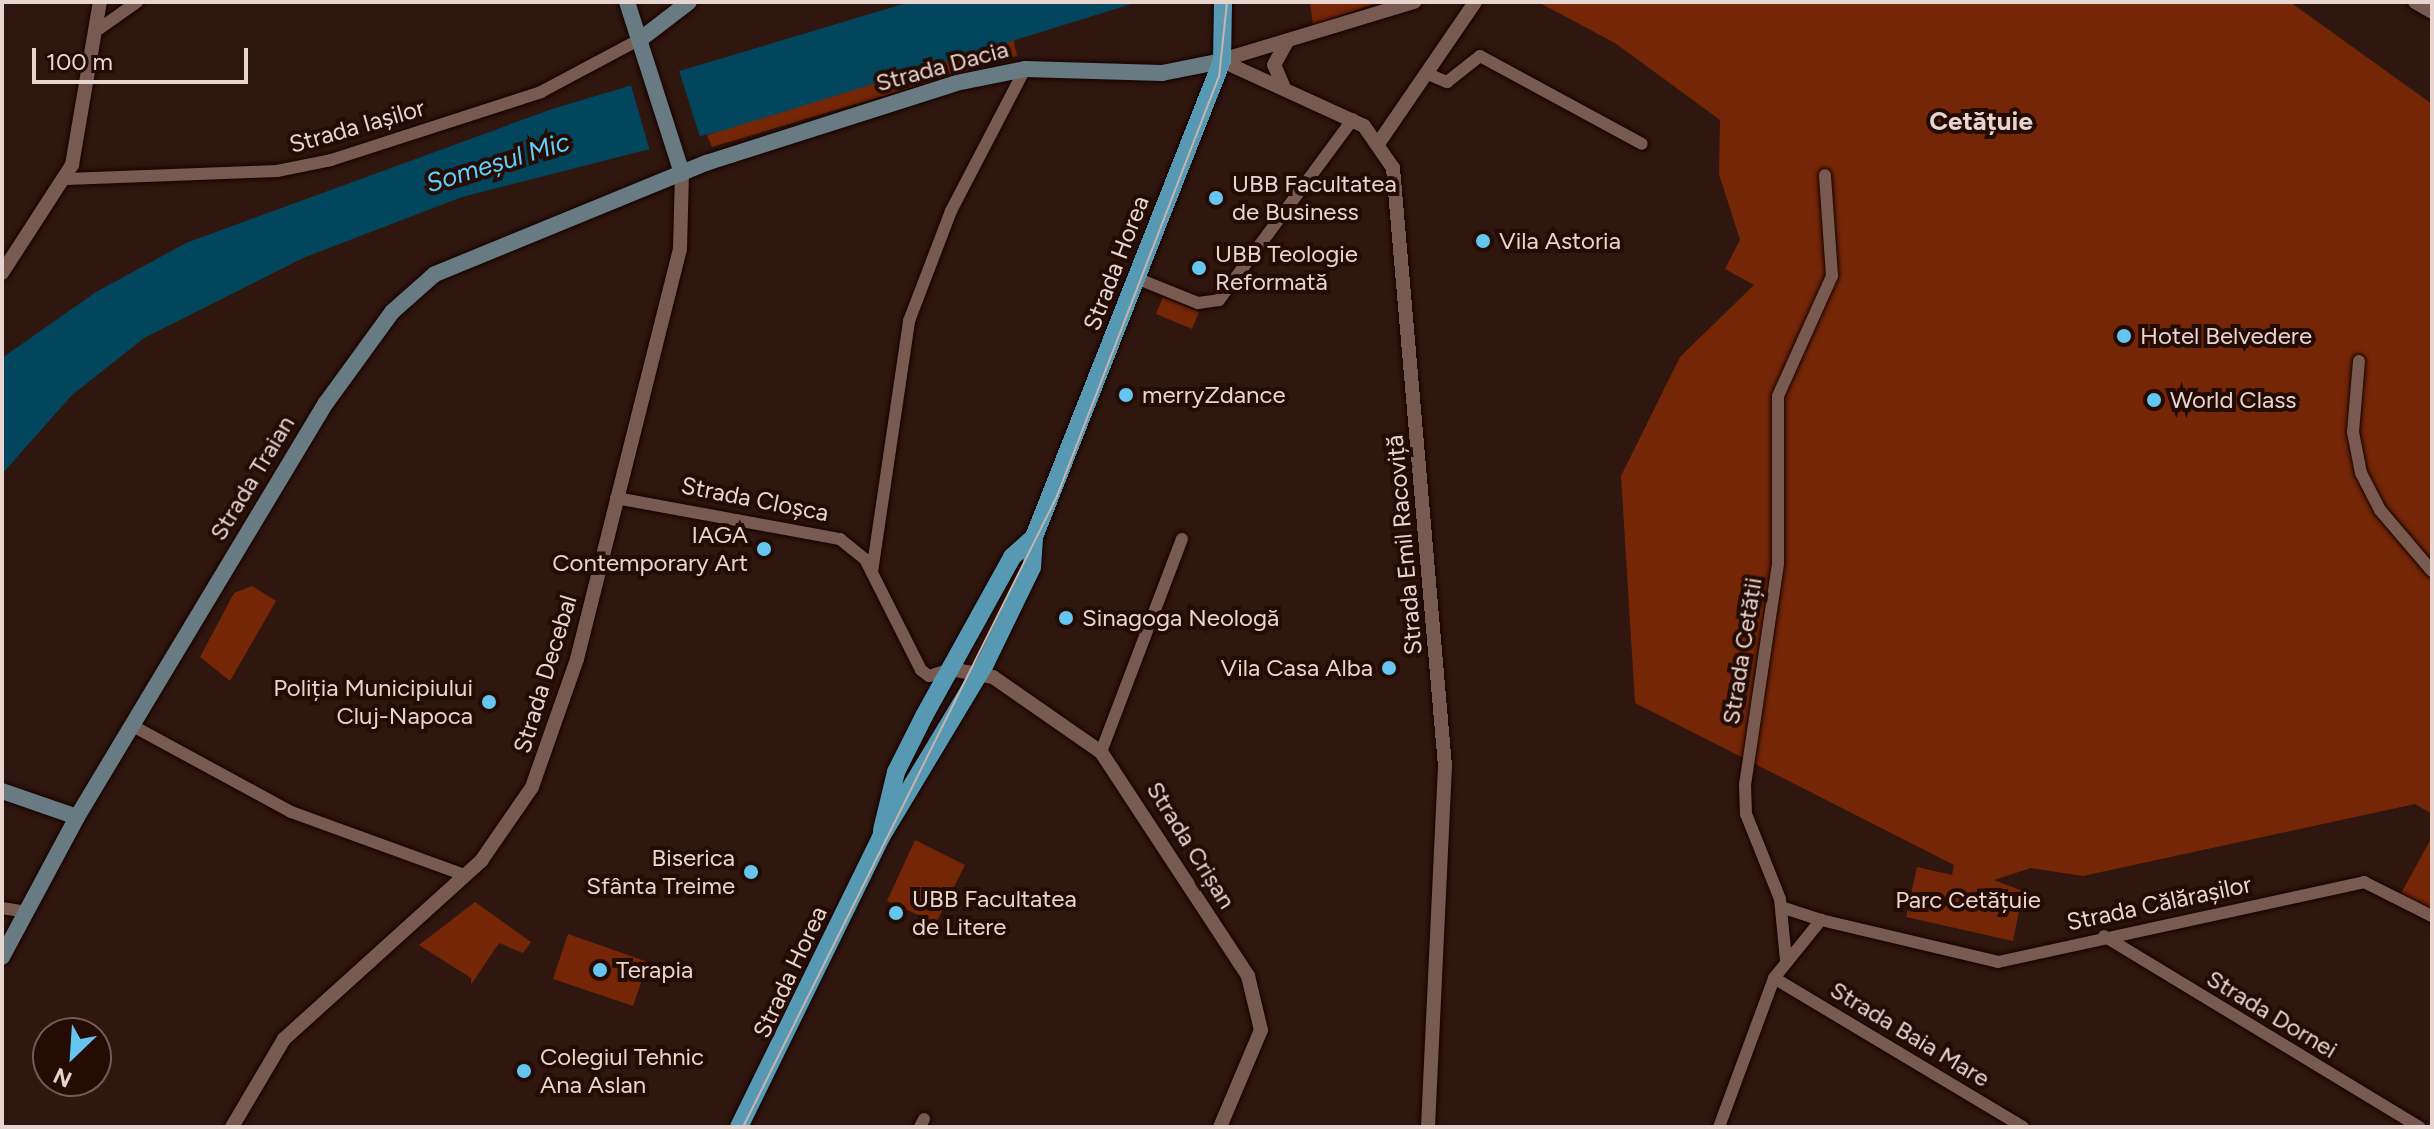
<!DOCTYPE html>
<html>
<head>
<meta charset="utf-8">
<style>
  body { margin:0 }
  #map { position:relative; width:2434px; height:1129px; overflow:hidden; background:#2f160e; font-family:Figtree,sans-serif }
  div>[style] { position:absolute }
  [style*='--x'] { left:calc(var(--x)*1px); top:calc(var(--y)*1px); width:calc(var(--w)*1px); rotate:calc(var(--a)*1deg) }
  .green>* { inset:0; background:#742607 }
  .water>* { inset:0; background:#02465d }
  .pier>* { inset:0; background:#2f160e }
  .roads { filter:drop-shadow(0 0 2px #150200) drop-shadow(0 0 2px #150200) }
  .minor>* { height:12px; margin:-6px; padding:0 6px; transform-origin:6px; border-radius:6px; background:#785a50 }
  .tertiary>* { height:14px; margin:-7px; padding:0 7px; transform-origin:7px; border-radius:7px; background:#785a50 }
  .secondary>* { height:16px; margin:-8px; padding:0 8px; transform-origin:8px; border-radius:8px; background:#687a82 }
  .primary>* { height:18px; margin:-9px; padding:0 9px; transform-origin:9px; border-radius:9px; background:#5799b3 }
  .tram>* { height:2px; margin:-1px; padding:0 1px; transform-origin:1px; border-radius:1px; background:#c7b4ae }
  .dots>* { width:22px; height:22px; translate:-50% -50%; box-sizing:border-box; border:4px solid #240c05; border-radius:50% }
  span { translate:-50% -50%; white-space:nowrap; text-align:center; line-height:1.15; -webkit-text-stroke:8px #240c05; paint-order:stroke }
  .street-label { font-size:24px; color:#e7d5cf }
  .poi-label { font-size:24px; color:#e7d5cf }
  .left { translate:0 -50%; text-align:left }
  .right { translate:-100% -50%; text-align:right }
  .park-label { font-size:24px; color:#eed5cd }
  .neighbourhood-label { font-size:26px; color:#e7d5cf; font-weight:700 }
  .water-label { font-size:26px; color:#61cffd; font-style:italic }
  .frame { position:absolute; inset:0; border:4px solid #e7d5cf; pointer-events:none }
  .north { position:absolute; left:32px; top:1017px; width:80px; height:80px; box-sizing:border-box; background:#240c05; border:2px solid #725c56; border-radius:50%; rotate:205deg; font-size:22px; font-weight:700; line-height:32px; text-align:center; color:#e7d5cf }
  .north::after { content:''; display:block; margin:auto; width:28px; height:36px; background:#65c5ee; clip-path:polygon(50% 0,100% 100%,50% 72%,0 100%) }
  .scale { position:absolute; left:32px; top:48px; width:216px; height:36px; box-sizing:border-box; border:4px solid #e7d5cf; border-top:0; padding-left:10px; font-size:24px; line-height:28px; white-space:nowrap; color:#e7d5cf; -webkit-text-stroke:6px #240c05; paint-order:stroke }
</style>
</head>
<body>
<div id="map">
  <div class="green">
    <div style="clip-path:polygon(1310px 2px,1380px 2px,1313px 25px)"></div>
    <div style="clip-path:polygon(1538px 2px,2290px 2px,2432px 104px,2432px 814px,2415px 804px,2083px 876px,2031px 868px,1994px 880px,2023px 891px,2013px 941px,1906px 917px,1917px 867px,1952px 875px,1954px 865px,1635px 703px,1621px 476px,1680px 357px,1754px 285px,1725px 269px,1740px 240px,1719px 174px,1720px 120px,1615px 43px)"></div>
    <div style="clip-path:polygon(1013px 37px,1017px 56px,712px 147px,707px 135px)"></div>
    <div style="clip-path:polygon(1163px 297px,1199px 312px,1192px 329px,1156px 314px)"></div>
    <div style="clip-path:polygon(252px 586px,276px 601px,230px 681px,200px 657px,234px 593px)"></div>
    <div style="clip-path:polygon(2432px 837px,2432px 917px,2399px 897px)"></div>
    <div style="clip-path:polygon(915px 840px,965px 865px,936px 923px,887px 901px)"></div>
    <div style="clip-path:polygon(475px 902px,531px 942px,523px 953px,499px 943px,471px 985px,471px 978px,419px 945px)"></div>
    <div style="clip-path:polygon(568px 934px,648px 962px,633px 1006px,553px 979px)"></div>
  </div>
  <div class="water">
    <div style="clip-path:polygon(910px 2px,1138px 2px,728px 129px,462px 197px,303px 258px,144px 338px,72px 395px,2px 474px,2px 358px,96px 292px,186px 243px,552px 109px)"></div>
  </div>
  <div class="pier">
    <div style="clip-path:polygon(678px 68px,701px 140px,650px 151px,630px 82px)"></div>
  </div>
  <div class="roads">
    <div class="minor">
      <div style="--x:99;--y:29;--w:47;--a:-35.4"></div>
      <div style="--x:1428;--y:74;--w:21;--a:23"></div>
      <div style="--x:1447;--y:82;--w:42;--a:-38.2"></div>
      <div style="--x:1480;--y:56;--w:184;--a:28.5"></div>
      <div style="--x:67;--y:179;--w:210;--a:-2.2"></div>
      <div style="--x:277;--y:171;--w:55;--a:-11.5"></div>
      <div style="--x:331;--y:160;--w:221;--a:-17.9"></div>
      <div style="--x:541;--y:92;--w:115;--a:-28.1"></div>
      <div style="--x:1136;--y:278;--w:67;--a:22"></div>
      <div style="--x:1198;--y:303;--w:21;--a:-8"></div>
      <div style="--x:1219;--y:300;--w:225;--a:-53.5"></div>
      <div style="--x:2359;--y:361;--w:71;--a:94.8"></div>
      <div style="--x:2353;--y:432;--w:42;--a:79"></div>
      <div style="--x:2361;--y:473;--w:42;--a:62.8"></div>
      <div style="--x:2380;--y:510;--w:80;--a:49.6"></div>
      <div style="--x:616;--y:498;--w:228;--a:10.4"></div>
      <div style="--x:840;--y:539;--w:32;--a:39"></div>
      <div style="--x:865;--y:559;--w:124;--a:63.2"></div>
      <div style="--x:921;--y:670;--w:10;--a:37"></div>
      <div style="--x:929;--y:676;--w:23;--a:-18"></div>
      <div style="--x:872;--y:572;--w:254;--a:-81.6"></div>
      <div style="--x:909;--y:321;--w:118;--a:-69.1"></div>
      <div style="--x:951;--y:211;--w:160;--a:-62.5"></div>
      <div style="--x:131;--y:725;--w:182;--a:28.5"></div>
      <div style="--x:291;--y:812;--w:184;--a:20"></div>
      <div style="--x:1101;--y:752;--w:228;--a:-69.2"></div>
      <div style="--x:1781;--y:907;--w:42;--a:18"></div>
      <div style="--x:2;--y:908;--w:24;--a:9"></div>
      <div style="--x:2104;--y:936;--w:369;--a:31.2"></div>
      <div style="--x:1786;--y:960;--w:61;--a:-95.6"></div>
      <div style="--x:1780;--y:899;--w:92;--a:-111.8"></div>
      <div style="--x:1746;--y:814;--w:29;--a:-92"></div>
      <div style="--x:1745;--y:785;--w:224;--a:-81.5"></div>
      <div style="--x:1778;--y:563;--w:167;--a:-90"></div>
      <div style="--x:1778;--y:396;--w:132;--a:-65.8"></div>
      <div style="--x:1832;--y:276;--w:101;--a:-94"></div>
      <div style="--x:1774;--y:978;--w:290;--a:30.9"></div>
      <div style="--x:920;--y:1127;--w:9;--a:-63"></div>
      <div style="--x:1719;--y:1127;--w:159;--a:-69.7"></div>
      <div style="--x:1774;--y:978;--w:75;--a:-51"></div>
      <div style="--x:1821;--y:920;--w:182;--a:13.3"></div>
      <div style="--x:1998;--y:962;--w:375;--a:-12.3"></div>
      <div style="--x:2364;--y:882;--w:76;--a:26.6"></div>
    </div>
    <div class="tertiary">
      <div style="--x:2415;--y:2;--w:20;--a:30"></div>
      <div style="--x:1222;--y:60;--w:201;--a:-16.8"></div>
      <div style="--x:1222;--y:61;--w:156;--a:24.6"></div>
      <div style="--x:1364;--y:126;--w:51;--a:55.4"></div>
      <div style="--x:1393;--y:168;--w:600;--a:85.03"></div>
      <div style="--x:1445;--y:766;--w:361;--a:92.7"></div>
      <div style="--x:1284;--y:88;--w:25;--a:-113"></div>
      <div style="--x:1274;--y:65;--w:26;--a:-61"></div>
      <div style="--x:1380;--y:141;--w:168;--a:-55.6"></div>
      <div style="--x:2;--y:273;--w:129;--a:-57.1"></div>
      <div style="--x:72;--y:165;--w:165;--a:-80.3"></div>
      <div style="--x:951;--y:669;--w:43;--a:10.8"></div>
      <div style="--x:993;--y:677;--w:131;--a:34.8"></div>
      <div style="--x:1101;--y:752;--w:268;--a:56.7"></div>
      <div style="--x:1248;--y:976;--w:56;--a:76.5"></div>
      <div style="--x:1261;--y:1030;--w:105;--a:112.9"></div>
      <div style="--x:232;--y:1127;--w:102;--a:-59.4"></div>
      <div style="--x:284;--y:1039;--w:266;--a:-42.1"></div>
      <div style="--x:481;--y:861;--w:90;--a:-55.4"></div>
      <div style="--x:532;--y:787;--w:136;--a:-70.6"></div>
      <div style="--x:577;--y:659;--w:423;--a:-75.9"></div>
      <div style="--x:680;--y:249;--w:76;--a:-88.5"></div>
    </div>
    <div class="secondary">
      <div style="--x:627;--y:2;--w:180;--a:72.2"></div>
      <div style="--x:642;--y:38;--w:59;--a:-37.5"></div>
      <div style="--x:2;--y:791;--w:79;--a:19.1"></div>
      <div style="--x:2;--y:957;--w:159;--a:-61.8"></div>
      <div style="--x:77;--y:817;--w:483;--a:-59"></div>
      <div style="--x:326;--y:403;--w:112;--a:-54"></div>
      <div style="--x:392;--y:312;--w:57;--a:-41.5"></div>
      <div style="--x:435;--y:274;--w:293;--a:-22.3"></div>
      <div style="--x:706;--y:163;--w:262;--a:-17.7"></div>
      <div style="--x:956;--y:83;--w:70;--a:-11.5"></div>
      <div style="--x:1025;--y:69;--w:137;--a:1.7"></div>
      <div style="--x:1162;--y:73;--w:61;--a:-11.3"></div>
    </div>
    <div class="primary">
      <div style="--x:882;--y:830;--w:60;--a:-76.4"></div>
      <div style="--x:896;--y:772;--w:63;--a:-63.4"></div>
      <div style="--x:924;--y:716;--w:182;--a:-61"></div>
      <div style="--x:1012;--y:557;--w:30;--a:-42"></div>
      <div style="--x:739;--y:1127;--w:323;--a:-63.9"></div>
      <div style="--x:881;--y:837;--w:202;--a:-59"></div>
      <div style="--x:985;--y:664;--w:108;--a:-64.1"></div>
      <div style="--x:1032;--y:567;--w:30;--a:-86"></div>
      <div style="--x:1034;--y:537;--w:512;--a:-68.45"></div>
      <div style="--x:1222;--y:61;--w:59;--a:-89"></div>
    </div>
  </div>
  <div class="tram">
    <div style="--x:743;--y:1127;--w:705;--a:-63.54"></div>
    <div style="--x:1057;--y:496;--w:449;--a:-68.9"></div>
    <div style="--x:1219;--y:77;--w:75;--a:-83.9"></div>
  </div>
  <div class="dots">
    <div style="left:1216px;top:198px;background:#65c5ee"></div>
    <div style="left:1483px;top:241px;background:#65c5ee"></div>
    <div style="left:1199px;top:268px;background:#65c5ee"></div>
    <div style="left:2124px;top:336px;background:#65c5ee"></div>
    <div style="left:1126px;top:395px;background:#65c5ee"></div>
    <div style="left:2154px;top:400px;background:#65c5ee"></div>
    <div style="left:764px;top:549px;background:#65c5ee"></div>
    <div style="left:1066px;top:618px;background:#65c5ee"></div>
    <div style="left:1389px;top:668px;background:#65c5ee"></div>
    <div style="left:489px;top:702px;background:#65c5ee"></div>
    <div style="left:751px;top:872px;background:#65c5ee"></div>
    <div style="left:896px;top:913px;background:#65c5ee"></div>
    <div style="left:600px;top:970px;background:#65c5ee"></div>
    <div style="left:524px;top:1071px;background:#65c5ee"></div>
  </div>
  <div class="street-label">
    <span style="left:942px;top:66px;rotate:-15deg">Strada Dacia</span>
    <span style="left:357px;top:126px;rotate:-16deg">Strada Iașilor</span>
    <span style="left:1116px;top:263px;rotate:-69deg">Strada Horea</span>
    <span style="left:252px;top:478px;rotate:-59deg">Strada Traian</span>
    <span style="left:755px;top:499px;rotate:11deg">Strada Cloșca</span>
    <span style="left:1404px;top:545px;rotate:-95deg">Strada Emil Racoviță</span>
    <span style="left:1742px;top:651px;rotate:-81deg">Strada Cetății</span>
    <span style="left:545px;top:674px;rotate:-73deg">Strada Decebal</span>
    <span style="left:1191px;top:845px;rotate:58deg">Strada Crișan</span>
    <span style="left:2159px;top:903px;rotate:-12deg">Strada Călărașilor</span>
    <span style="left:790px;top:972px;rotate:-65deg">Strada Horea</span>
    <span style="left:2272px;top:1014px;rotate:31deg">Strada Dornei</span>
    <span style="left:1910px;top:1034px;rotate:31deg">Strada Baia Mare</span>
  </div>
  <div class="poi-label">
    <span class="left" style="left:1232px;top:198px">UBB Facultatea<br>de Business</span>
    <span class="left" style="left:1499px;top:241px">Vila Astoria</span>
    <span class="left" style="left:1215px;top:268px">UBB Teologie<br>Reformată</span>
    <span class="left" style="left:2140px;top:336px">Hotel Belvedere</span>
    <span class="left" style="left:1142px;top:395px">merryZdance</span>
    <span class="left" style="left:2170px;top:400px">World Class</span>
    <span class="right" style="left:748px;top:549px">IAGA<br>Contemporary Art</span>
    <span class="left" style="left:1082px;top:618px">Sinagoga Neologă</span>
    <span class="right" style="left:1373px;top:668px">Vila Casa Alba</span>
    <span class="right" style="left:473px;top:702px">Poliția Municipiului<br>Cluj-Napoca</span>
    <span class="right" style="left:735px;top:872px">Biserica<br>Sfânta Treime</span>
    <span class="left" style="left:912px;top:913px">UBB Facultatea<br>de Litere</span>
    <span class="left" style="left:616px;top:970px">Terapia</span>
    <span class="left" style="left:540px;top:1071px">Colegiul Tehnic<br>Ana Aslan</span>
  </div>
  <div class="park-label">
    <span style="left:1968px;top:900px">Parc Cetățuie</span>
  </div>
  <div class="neighbourhood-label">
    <span style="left:1981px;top:122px">Cetățuie</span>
  </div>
  <div class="water-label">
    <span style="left:498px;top:163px;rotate:-17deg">Someșul Mic</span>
  </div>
  <div class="frame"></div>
  <div class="north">N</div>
  <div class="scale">100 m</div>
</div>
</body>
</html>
